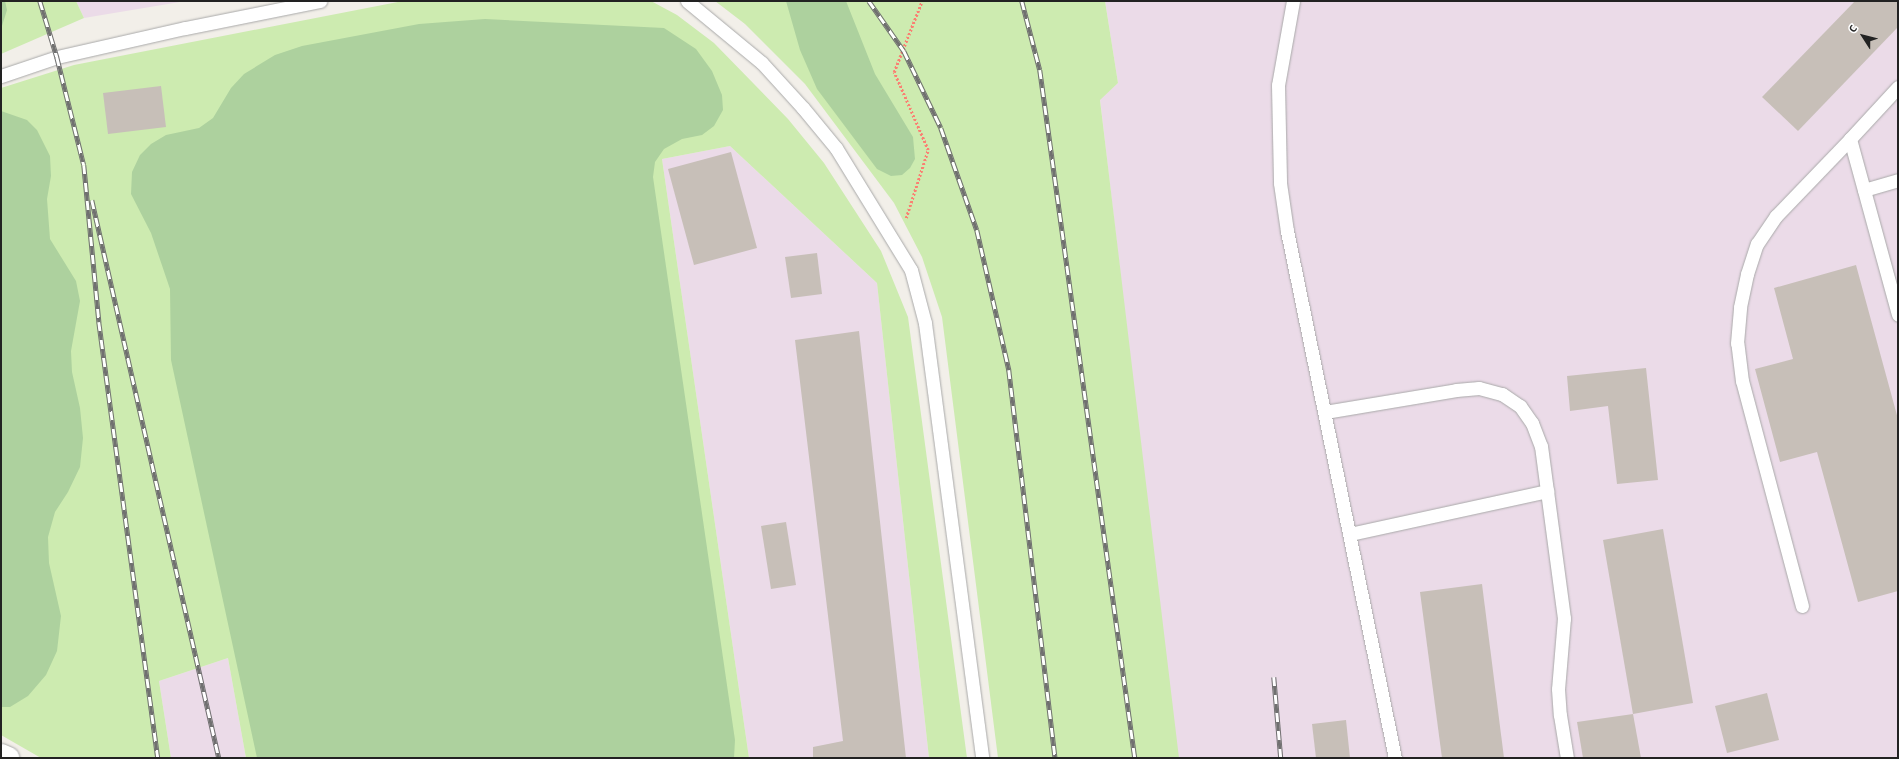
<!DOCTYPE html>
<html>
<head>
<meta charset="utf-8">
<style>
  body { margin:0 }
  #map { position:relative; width:1899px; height:759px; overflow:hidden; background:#f2efe9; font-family:"Alegreya Sans",sans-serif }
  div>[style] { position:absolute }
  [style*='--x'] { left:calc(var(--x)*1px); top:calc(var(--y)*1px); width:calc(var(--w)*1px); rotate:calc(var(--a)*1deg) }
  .industrial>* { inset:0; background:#ebdbe8 }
  .grass>* { inset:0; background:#cdebb0 }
  .forest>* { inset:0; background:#add19e }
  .building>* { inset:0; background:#c7bfb8 }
  .path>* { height:2.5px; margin-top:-1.25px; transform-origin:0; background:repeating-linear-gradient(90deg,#fa8072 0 2px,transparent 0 4px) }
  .roads { filter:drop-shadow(0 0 1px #a9a9a9) drop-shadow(0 0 1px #a9a9a9) }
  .lane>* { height:13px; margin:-6.5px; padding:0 6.5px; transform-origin:6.5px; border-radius:6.5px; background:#fff }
  .street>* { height:22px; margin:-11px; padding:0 11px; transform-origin:11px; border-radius:11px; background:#fff }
  .rail>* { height:4.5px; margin-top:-2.25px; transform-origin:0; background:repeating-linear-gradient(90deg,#fff 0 9px,#707070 0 18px); box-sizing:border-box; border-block:1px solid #707070 }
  span { translate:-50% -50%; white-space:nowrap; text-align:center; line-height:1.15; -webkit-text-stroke:3px #fff; paint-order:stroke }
  .frame { position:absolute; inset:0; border:2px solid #222; pointer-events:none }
  .north { position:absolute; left:1843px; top:16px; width:40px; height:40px; -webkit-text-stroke:3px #fff; paint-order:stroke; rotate:306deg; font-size:11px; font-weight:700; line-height:16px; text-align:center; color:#222 }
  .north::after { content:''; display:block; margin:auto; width:14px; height:18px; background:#222; clip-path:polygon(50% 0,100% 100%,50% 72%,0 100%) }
</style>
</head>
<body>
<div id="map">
  <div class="industrial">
    <div style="clip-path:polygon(76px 1px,186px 1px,84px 18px)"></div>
    <div style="clip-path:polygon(1105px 1px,1898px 1px,1898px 758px,1177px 758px,1100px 99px,1118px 83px)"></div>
    <div style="clip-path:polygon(730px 146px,877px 283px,929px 758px,749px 758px,662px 159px)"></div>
    <div style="clip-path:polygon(228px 658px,246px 758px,171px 758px,159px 681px)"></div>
  </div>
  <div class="grass">
    <div style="clip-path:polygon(1px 1px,76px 1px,84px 18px,1px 54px)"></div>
    <div style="clip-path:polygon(403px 1px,651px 1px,677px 15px,714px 43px,788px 119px,824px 163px,881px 251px,908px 317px,967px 758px,929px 758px,877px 283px,730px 146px,662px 159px,749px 758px,246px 758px,228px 658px,159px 681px,171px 758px,41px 758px,1px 735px,1px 88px,74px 65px)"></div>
    <div style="clip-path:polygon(715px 1px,1105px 1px,1118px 83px,1100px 100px,1179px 758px,998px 758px,942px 317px,922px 257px,894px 203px,805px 84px,745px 24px)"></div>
  </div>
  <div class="forest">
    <div style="clip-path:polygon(1px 1px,5px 1px,7px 10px,1px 29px)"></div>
    <div style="clip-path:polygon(786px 1px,846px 1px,875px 74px,913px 137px,915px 159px,910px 168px,902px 175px,891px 176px,877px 169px,817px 89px,800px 50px)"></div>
    <div style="clip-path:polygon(485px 19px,664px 28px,696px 49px,712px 71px,722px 95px,723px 110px,714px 126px,702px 135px,682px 139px,664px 149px,655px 162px,653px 177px,735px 740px,734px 758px,257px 758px,171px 360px,170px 289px,151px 233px,131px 194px,132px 172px,140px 155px,151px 144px,166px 135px,199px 128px,213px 118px,231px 88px,244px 74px,275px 55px,302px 46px,419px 24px)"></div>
    <div style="clip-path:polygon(1px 111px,27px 120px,37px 130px,50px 156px,51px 176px,47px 199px,50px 239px,76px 281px,80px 301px,71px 351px,72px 372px,80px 408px,83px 438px,80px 467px,68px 492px,55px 512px,48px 537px,49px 563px,61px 616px,57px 651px,46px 675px,28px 696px,10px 707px,1px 707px)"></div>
  </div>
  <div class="building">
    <div style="clip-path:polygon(1855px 1px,1898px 1px,1898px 27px,1798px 131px,1762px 97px)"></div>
    <div style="clip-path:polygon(161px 86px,166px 127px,108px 134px,103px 93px)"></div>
    <div style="clip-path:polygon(731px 152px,757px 248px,694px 265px,668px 169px)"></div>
    <div style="clip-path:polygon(817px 253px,822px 294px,791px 298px,785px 257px)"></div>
    <div style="clip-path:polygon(1856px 265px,1898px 419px,1898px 591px,1858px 602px,1817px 452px,1780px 462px,1755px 369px,1793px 359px,1774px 288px)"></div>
    <div style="clip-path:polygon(859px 331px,906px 758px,813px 758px,813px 747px,843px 741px,795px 340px)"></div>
    <div style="clip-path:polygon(1646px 368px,1658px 480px,1617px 484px,1608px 406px,1570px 411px,1567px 376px)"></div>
    <div style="clip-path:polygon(786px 522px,796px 585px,771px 589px,761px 526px)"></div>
    <div style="clip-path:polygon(1663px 529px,1693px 703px,1633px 714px,1603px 540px)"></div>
    <div style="clip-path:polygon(1482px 584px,1504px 758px,1442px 758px,1420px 592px)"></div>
    <div style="clip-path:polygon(1767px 693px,1779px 740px,1727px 753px,1715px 706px)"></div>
    <div style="clip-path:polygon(1633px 714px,1641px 758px,1583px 758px,1577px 722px)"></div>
    <div style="clip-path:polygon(1346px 720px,1350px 758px,1316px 758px,1312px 724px)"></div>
  </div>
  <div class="path">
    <div style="--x:906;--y:218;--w:71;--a:-72.1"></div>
    <div style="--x:928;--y:150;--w:85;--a:-113.6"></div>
    <div style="--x:894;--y:72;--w:76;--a:-68.5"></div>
  </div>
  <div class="roads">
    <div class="lane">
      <div style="--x:687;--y:1;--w:97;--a:39.6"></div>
      <div style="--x:762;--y:63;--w:61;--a:47.7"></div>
      <div style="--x:803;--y:108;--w:52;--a:50.5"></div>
      <div style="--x:836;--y:148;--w:143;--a:58.4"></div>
      <div style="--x:911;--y:270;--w:55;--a:75.2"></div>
      <div style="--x:925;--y:323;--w:439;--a:82.5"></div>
      <div style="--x:1293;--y:1;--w:85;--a:100.1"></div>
      <div style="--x:1278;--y:85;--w:98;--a:88.8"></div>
      <div style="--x:1280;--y:183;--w:49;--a:81.7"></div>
      <div style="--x:1287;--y:231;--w:538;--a:78.42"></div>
      <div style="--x:1;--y:76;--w:59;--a:-18.7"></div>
      <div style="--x:57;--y:57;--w:131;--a:-12.8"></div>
      <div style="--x:185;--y:28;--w:138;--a:-11.3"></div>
      <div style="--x:1898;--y:87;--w:71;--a:132.7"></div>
      <div style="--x:1850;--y:139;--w:182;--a:74.7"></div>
      <div style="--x:1864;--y:190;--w:35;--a:-16"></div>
      <div style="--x:1325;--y:412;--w:133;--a:-9.5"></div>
      <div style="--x:1456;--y:390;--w:23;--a:-5"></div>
      <div style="--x:1479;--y:388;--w:24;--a:15"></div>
      <div style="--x:1502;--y:394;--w:22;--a:34"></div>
      <div style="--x:1520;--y:406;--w:21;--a:55"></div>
      <div style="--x:1532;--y:423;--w:25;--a:69"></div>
      <div style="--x:1541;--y:446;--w:174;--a:82.4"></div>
      <div style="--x:1564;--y:618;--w:71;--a:94.8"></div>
      <div style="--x:1558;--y:689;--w:26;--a:86"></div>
      <div style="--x:1560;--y:715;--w:44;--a:80.8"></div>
      <div style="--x:1350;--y:534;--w:202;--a:-12.3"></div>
      <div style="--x:1802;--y:606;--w:233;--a:-104.9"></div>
      <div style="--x:1742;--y:381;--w:38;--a:-97"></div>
      <div style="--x:1737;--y:343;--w:36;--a:-85"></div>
      <div style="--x:1740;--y:307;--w:34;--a:-78"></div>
      <div style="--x:1747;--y:274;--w:32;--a:-72"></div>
      <div style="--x:1757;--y:244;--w:34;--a:-56"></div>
      <div style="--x:1776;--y:216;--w:107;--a:-46.1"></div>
    </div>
    <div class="street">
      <div style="--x:1;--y:755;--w:8;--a:23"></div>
    </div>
  </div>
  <div class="rail">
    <div style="--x:40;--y:1;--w:59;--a:73.1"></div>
    <div style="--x:57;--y:57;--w:111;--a:76"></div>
    <div style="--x:84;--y:165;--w:158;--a:84.5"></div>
    <div style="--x:99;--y:322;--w:440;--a:82.3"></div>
    <div style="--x:869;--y:1;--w:61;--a:55"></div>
    <div style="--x:904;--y:51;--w:85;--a:64.3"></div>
    <div style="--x:941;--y:128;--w:108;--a:70.6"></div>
    <div style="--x:977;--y:230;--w:144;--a:77.1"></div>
    <div style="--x:1009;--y:370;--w:391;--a:83.2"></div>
    <div style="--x:1022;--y:1;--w:71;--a:75.4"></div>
    <div style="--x:1040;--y:70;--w:695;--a:82.14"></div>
    <div style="--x:92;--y:200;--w:572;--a:77.18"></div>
    <div style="--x:1274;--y:677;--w:81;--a:85.1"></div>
  </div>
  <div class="frame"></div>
  <div class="north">С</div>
</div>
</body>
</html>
